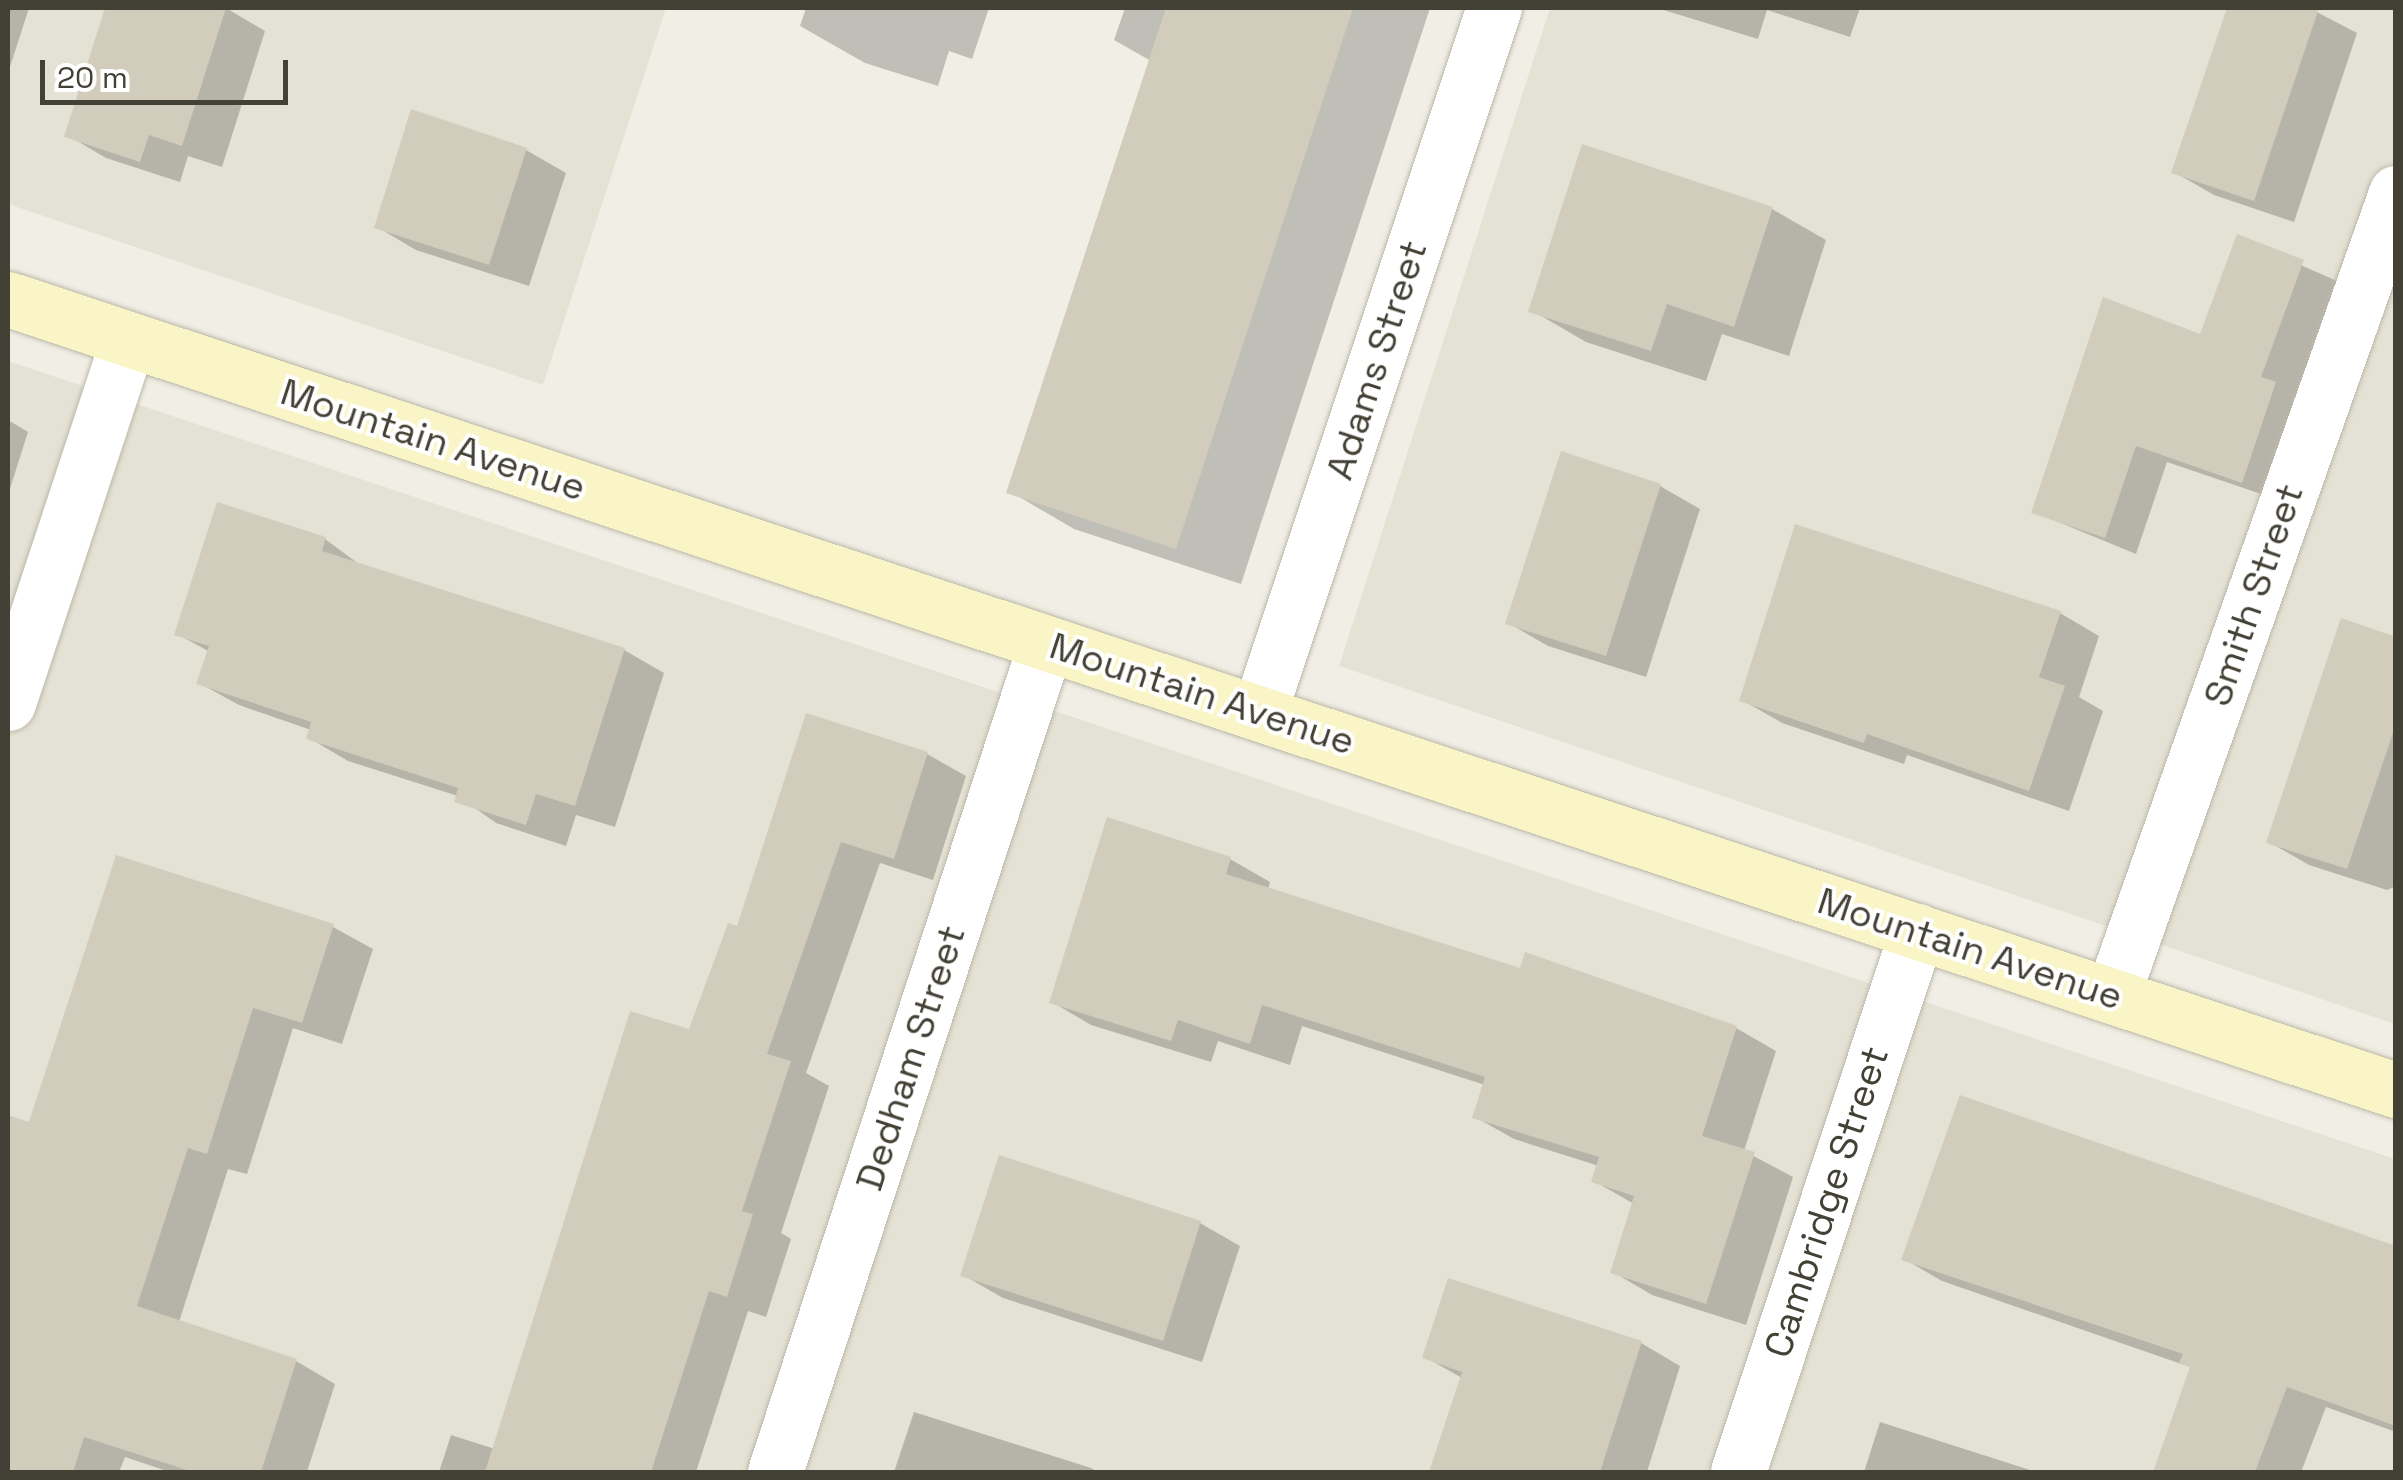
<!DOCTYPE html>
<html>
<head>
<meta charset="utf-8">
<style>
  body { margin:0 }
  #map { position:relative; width:2403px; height:1480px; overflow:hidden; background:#f1efe5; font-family:"Space Grotesk",sans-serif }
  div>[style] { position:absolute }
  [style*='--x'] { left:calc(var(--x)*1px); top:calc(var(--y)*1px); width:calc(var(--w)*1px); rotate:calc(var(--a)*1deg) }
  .residential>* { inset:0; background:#e4e2d4 }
  .shadow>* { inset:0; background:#0003 }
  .building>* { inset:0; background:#d1ccbc }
  .roads { filter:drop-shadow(0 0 2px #bbb8a9) drop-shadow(0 0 2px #bbb8a9) }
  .street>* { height:55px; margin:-27.5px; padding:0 27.5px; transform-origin:27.5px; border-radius:27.5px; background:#fff }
  .secondary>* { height:55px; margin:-27.5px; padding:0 27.5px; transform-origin:27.5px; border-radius:27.5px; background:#f9f5c6 }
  span { translate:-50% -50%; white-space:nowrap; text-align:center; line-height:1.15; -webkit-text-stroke:8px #fff; paint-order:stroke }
  .street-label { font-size:38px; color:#434035 }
  .frame { position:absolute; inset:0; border:10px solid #434035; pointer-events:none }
  .scale { position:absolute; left:40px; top:60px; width:248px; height:45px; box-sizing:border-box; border:5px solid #434035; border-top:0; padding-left:12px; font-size:30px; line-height:35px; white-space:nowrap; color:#434035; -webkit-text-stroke:8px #fff; paint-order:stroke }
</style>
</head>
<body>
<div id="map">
  <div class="residential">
    <div style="clip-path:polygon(8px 8px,666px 8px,543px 385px,8px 204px)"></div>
    <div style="clip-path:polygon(1550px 8px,2395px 8px,2395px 1024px,1339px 666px)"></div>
    <div style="clip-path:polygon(8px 361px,2395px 1159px,2395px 1472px,8px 1472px)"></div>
  </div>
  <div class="shadow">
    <div style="clip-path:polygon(8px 8px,29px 8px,8px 73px)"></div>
    <div style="clip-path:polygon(108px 8px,226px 8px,265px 31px,222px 167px,188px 156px,180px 182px,106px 158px,67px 135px)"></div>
    <div style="clip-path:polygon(806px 8px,989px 8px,972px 59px,949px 51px,938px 86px,865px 63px,800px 26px)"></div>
    <div style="clip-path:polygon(1125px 8px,1430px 8px,1241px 584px,1074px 529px,1009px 491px,1151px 61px,1114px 40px)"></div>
    <div style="clip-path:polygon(1657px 8px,1860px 8px,1850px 37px,1767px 10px,1758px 39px)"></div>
    <div style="clip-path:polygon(2229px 8px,2309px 8px,2357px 33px,2294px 222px,2214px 195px,2174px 172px)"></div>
    <div style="clip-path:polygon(526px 150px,566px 173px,529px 286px,416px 250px,377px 227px)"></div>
    <div style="clip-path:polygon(1772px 209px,1826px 240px,1789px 356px,1722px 334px,1706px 381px,1586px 342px,1531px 310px)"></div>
    <div style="clip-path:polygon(2238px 238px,2344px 284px,2273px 498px,2167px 462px,2136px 554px,2034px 512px,2201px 338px)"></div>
    <div style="clip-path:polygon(8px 420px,28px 432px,8px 495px)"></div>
    <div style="clip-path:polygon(1660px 486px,1700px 509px,1646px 677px,1548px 646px,1508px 623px)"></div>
    <div style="clip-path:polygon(325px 539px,363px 567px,624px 650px,664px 673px,615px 827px,576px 815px,566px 846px,496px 823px,458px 796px,348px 761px,309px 738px,311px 730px,239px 705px,199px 683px,210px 652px,177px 634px)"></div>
    <div style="clip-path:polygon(2060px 613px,2099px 636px,2079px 697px,2103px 711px,2069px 811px,1907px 755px,1904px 764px,1782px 723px,1742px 700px)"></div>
    <div style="clip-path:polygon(2396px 640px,2396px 886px,2387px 890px,2309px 865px,2269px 842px)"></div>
    <div style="clip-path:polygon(808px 716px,927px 754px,966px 776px,933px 880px,880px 863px,806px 1073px,829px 1086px,781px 1233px,791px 1239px,766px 1317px,748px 1311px,696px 1472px,439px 1472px,451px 1435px,495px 1449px,739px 929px)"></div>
    <div style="clip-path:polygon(1109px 820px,1230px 859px,1270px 882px,1268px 890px,1521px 972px,1736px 1028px,1776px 1051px,1744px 1151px,1793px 1177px,1746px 1325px,1652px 1295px,1613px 1272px,1634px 1204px,1594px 1181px,1599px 1166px,1514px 1139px,1475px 1117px,1485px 1085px,1302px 1026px,1290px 1065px,1218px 1041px,1211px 1062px,1091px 1025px,1052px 1002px)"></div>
    <div style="clip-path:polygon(118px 858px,333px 927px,373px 949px,342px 1044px,293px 1028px,247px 1174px,228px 1169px,179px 1322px,296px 1361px,335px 1384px,307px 1472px,170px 1472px,125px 1457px,119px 1472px,8px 1472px,8px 1117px,30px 1125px)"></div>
    <div style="clip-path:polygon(1962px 1098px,2396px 1248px,2396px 1432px,2326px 1407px,2301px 1472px,2155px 1472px,2193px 1368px,1942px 1281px,1904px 1259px)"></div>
    <div style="clip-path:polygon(1200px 1223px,1240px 1246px,1202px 1362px,1003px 1298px,963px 1275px)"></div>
    <div style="clip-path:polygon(1641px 1343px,1680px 1366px,1647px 1472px,1432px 1472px,1462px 1378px,1425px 1357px)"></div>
    <div style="clip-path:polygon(914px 1412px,1091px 1468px,1098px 1472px,894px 1472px)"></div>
    <div style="clip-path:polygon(1880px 1422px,2036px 1472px,1864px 1472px)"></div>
  </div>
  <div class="building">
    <div style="clip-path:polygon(105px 8px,226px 8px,182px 146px,149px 135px,140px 162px,64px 137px)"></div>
    <div style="clip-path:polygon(1166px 8px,1353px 8px,1176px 549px,1006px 493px)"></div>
    <div style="clip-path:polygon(2227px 8px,2319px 8px,2254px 201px,2171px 173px)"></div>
    <div style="clip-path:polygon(411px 109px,527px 148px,489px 265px,374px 228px)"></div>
    <div style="clip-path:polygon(1582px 144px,1773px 207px,1734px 327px,1667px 304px,1651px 351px,1528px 312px)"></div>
    <div style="clip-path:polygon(2237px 234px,2304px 260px,2261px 377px,2276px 382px,2242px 483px,2136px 446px,2105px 538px,2031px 513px,2103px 297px,2200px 334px)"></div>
    <div style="clip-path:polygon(1561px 451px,1661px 484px,1606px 656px,1505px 624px)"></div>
    <div style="clip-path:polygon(217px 502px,326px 537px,322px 551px,625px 648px,575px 806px,536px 794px,526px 825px,454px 802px,458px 788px,306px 739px,311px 722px,196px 684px,209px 646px,174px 635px)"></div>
    <div style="clip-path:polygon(1795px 524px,2061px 611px,2039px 677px,2065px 686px,2029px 791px,1867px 734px,1864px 743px,1739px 701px)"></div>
    <div style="clip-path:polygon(2341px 618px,2396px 637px,2396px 724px,2347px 869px,2266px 843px)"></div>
    <div style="clip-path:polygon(806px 713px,928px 752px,894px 859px,841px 842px,767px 1054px,791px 1061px,742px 1211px,753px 1214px,727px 1297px,709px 1291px,651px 1472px,485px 1472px,630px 1011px,689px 1029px,728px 923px,737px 926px)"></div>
    <div style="clip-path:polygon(1107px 817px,1231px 857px,1226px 874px,1520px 968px,1525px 952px,1737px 1026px,1702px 1136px,1755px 1152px,1706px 1304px,1610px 1273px,1634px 1196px,1591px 1182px,1599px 1157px,1472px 1118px,1485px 1077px,1262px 1005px,1250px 1044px,1178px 1020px,1171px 1041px,1049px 1003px)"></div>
    <div style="clip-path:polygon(116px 855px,334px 924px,302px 1023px,253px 1008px,207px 1154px,188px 1148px,137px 1306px,297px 1359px,261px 1472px,193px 1472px,84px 1437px,73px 1472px,8px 1472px,8px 1115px,29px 1122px)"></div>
    <div style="clip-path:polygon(1960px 1095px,2396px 1246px,2396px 1426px,2287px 1387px,2255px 1472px,2153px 1472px,2190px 1367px,2179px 1363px,2183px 1354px,1901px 1260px)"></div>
    <div style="clip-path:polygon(999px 1155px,1201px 1221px,1163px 1341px,960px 1276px)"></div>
    <div style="clip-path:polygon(1448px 1278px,1642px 1341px,1600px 1472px,1429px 1472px,1462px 1372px,1422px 1358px)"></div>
  </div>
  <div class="roads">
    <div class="street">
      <div style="--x:8;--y:703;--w:382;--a:-71.7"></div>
      <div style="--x:1259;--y:713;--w:743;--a:-71.57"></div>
      <div style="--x:2112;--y:996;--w:852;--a:-70.52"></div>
      <div style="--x:775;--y:1472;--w:872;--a:-71.9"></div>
      <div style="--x:1738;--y:1472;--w:570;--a:-71.69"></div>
    </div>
    <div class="secondary">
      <div style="--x:8;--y:299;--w:2516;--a:18.33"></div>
    </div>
  </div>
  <div class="street-label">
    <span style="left:1377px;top:360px;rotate:-72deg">Adams Street</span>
    <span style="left:433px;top:440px;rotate:18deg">Mountain Avenue</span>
    <span style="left:2254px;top:595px;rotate:-71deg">Smith Street</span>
    <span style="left:1202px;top:694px;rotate:18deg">Mountain Avenue</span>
    <span style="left:1970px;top:949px;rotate:18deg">Mountain Avenue</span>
    <span style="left:911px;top:1058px;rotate:-72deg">Dedham Street</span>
    <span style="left:1827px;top:1202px;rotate:-72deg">Cambridge Street</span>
  </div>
  <div class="frame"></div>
  <div class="scale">20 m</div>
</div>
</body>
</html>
